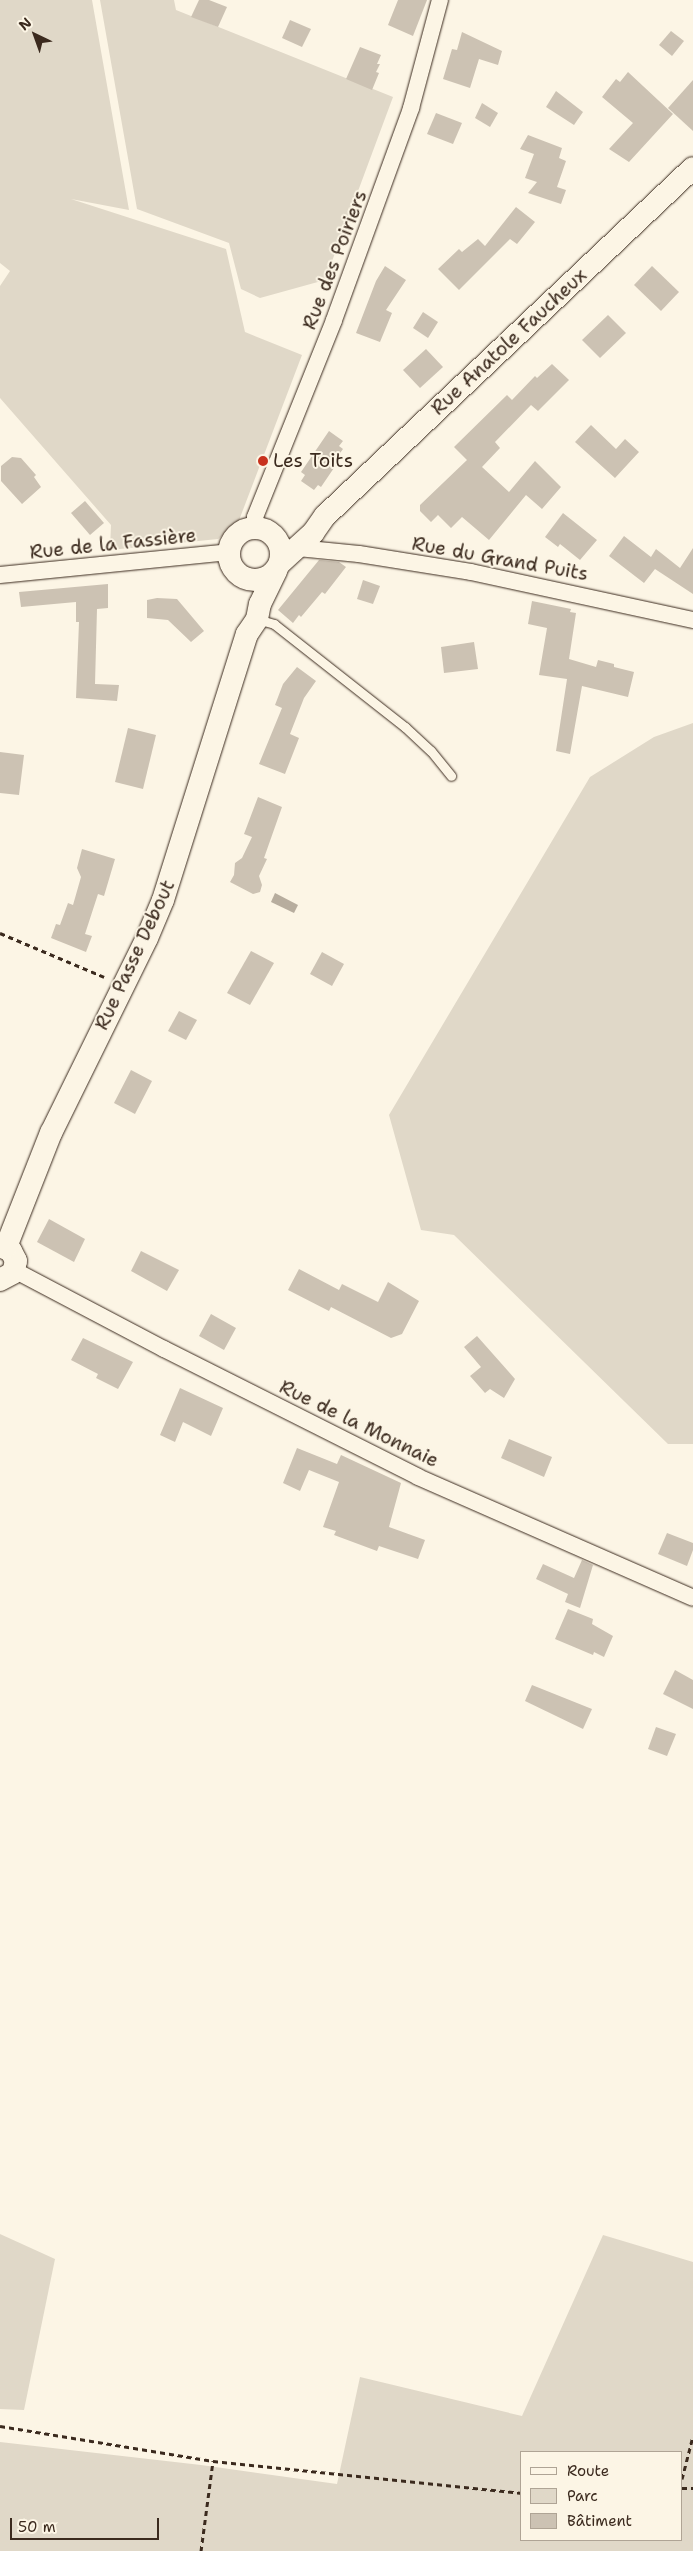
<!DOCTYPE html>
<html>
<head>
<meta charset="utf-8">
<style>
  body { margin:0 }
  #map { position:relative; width:693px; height:2551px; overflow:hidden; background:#fcf5e5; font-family:"Shantell Sans",sans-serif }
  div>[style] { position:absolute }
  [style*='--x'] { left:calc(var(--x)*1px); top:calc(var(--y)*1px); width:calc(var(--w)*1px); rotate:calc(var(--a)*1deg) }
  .green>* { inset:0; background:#e0d8c8 }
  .water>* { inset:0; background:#b7ad9e }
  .building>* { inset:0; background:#ccc2b3 }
  .path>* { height:3px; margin-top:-1.5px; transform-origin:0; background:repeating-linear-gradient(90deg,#3b2a1e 0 5px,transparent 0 9px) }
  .roads { filter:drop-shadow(0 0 1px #3b2a1e) drop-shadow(0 0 1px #3b2a1e) }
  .lane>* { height:9px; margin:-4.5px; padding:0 4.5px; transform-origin:4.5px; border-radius:4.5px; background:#fcf5e5 }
  .street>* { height:16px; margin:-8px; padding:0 8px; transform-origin:8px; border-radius:8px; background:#fcf5e5 }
  .secondary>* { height:22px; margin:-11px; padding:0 11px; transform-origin:11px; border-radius:11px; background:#fcf5e5 }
  .secondary>.ring { margin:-11px; padding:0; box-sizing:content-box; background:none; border:22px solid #fcf5e5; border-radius:50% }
  .dots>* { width:14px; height:14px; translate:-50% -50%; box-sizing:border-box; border:2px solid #fcf5e5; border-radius:50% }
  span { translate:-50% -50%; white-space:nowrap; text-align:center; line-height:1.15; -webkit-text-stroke:4px #fcf5e5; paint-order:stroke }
  .street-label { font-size:19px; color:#3b2a1e }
  .poi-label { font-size:19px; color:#3b2a1e }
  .left { translate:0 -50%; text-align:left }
  .legend { position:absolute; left:520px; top:2451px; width:162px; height:90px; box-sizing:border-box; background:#fcf5e5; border:1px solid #afa495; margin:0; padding:6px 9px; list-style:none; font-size:15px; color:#3b2a1e }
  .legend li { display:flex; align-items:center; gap:10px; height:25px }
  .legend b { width:25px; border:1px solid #afa495 }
  .north { position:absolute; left:10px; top:10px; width:50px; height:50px; -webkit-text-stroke:4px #fcf5e5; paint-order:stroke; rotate:318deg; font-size:14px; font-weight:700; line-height:20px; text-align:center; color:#3b2a1e }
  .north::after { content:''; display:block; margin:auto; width:18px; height:22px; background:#3b2a1e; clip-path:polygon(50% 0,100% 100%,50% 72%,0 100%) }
  .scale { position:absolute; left:10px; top:2518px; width:149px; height:22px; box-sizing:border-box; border:2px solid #3b2a1e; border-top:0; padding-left:6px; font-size:15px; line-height:18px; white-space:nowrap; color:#3b2a1e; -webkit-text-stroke:4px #fcf5e5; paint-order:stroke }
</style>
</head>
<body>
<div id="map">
  <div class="green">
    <div style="clip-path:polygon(0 0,92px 0,129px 210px,71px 199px,226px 249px,245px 332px,302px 355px,238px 523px,218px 539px,110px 550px,111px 525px,0 398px,0 286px,10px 271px,0 263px)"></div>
    <div style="clip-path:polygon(100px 0,174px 0,176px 10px,393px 97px,325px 280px,260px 298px,241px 289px,229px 243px,137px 209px)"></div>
    <div style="clip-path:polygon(693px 723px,693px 1444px,668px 1444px,454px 1235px,421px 1230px,389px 1115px,590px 777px,654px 737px)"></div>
    <div style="clip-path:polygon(0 2234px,55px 2259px,24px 2410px,0 2409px)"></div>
    <div style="clip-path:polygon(evenodd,603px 2235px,693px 2262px,693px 2551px,0 2551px,0 2442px,201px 2465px,337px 2484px,360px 2377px,522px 2416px,603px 2235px,522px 2452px,682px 2452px,682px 2540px,522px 2540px,522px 2452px)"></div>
  </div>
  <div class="water">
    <div style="clip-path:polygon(275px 893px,298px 905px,294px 913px,271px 902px)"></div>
  </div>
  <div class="building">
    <div style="clip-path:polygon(199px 0,209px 0,227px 7px,218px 27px,191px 17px)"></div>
    <div style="clip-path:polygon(398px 0,427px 0,413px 36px,388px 25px)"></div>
    <div style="clip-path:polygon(290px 20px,311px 29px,302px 47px,282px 38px)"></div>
    <div style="clip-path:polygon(671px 31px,684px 41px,672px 56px,659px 45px)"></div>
    <div style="clip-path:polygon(462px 32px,502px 51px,498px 65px,479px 59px,470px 88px,443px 79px,452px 49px,457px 50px)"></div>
    <div style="clip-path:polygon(360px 47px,381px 55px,377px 64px,380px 64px,376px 72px,379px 73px,372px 90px,346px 79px)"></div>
    <div style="clip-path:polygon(628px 72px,673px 114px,629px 162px,609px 149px,633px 123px,602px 97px,616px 79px,620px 82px)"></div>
    <div style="clip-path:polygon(693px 80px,693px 131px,668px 108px)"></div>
    <div style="clip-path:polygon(556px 91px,583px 112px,574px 125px,546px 107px)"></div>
    <div style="clip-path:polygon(482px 103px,498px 113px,490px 127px,475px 118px)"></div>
    <div style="clip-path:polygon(436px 113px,462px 123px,453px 144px,427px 134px)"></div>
    <div style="clip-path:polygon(528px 135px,562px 148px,559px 158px,566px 161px,557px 187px,566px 190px,561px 204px,528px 193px,537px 182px,525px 178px,534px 154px,520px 149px)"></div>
    <div style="clip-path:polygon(516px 207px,535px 222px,517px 244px,510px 239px,459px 290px,438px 269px,459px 249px,462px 252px,478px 239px,485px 246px)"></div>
    <div style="clip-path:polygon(385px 266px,406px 280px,386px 310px,392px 313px,380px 342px,356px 333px,376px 281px)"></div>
    <div style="clip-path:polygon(652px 266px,679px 292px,661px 311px,634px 285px)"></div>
    <div style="clip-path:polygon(423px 312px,438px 322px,428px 338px,413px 328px)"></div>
    <div style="clip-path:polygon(608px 315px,626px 333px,600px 358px,582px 340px)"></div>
    <div style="clip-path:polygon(426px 349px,443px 367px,420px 388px,403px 370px)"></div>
    <div style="clip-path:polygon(552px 364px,569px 380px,538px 411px,531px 405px,495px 442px,500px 448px,482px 467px,509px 492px,535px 461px,561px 487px,542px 509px,526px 495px,489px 540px,462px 517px,451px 528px,438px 515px,431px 522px,420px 511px,420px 505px,467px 460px,454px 447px,507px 395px,512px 400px,535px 376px,537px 378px)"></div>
    <div style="clip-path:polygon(591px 425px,616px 449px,625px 439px,639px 452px,615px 478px,575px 442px)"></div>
    <div style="clip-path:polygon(329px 431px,343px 441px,339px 446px,343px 449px,335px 460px,338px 462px,321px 487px,318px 485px,314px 490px,301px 481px,305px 475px,301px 472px)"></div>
    <div style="clip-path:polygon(12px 457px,21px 458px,36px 475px,34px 477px,41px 487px,22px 504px,1px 481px,1px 466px)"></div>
    <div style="clip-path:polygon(85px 501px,104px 523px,90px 535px,71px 513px)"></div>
    <div style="clip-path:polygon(563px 513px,597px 540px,580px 560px,560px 544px,558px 547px,545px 537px)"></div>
    <div style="clip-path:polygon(624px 536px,651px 557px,656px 549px,680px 568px,693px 548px,693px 594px,655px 569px,644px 583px,609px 556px)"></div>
    <div style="clip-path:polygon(319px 560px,339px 562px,346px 567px,325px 594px,322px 592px,301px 617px,299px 615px,293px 623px,278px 610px)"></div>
    <div style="clip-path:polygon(363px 580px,380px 586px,373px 604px,357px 599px)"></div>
    <div style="clip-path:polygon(108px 584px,108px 608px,97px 609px,95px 684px,119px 685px,117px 701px,76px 698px,79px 622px,76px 622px,76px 602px,21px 607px,19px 592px)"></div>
    <div style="clip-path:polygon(157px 598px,177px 599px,204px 631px,191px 642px,168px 620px,147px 618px,147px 600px)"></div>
    <div style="clip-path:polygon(532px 601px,571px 609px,570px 612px,576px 613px,569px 659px,596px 667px,598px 660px,614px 664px,614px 667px,634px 672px,628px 697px,582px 686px,570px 754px,556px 751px,567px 679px,539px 675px,547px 628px,528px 624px)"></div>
    <div style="clip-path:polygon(474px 642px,478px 669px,444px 673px,441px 647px)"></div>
    <div style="clip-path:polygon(297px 667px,316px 681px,304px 698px,290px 734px,299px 738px,285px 774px,259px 764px,282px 708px,275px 705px,283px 684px)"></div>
    <div style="clip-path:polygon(128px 728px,156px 735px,143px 789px,115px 782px)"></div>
    <div style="clip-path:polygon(0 752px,24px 755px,19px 795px,0 793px)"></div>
    <div style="clip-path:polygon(258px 797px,282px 807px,264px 858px,267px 859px,259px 876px,262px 885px,260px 892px,253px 894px,230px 882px,234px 875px,235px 863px,242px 858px,252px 837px,244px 834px)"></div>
    <div style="clip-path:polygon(82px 849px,115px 859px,104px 896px,98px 894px,85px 934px,92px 936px,86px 952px,51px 938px,56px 924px,60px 925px,68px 903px,73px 905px,81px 877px,77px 868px)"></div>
    <div style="clip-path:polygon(251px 951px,274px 963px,250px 1005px,227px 993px)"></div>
    <div style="clip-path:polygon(322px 952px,344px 964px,332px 986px,310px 974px)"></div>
    <div style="clip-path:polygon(179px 1011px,197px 1020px,186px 1040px,168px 1031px)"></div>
    <div style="clip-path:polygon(131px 1070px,152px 1081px,135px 1114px,114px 1103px)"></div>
    <div style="clip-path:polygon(49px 1219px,85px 1239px,74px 1262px,37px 1242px)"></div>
    <div style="clip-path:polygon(141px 1251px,179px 1270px,167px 1291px,131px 1271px)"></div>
    <div style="clip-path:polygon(299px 1269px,339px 1290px,342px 1284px,378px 1302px,388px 1282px,419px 1301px,402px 1334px,391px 1338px,331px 1307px,329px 1311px,288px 1290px)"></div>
    <div style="clip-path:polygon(211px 1314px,236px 1328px,224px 1350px,199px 1336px)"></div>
    <div style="clip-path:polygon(477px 1336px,515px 1379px,504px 1398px,490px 1389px,485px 1393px,470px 1376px,481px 1367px,464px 1347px)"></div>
    <div style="clip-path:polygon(83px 1338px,133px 1362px,118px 1389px,96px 1378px,98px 1374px,71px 1360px)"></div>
    <div style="clip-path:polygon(180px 1388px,223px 1408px,211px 1436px,183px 1422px,175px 1442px,160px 1435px)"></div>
    <div style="clip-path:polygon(509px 1439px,552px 1457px,544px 1477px,501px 1458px)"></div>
    <div style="clip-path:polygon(297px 1448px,337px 1464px,341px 1455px,401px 1483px,389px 1527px,425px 1540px,418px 1559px,379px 1546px,377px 1551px,334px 1535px,336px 1531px,323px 1527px,339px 1482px,309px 1470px,300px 1491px,283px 1483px)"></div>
    <div style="clip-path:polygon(667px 1533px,693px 1543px,693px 1550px,687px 1566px,658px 1554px)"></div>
    <div style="clip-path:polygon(582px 1560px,593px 1565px,580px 1608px,565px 1602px,568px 1594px,536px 1579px,543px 1564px,574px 1578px)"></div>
    <div style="clip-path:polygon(568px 1609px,593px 1619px,592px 1624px,613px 1636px,604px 1657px,594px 1652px,593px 1655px,555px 1639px)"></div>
    <div style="clip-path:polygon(675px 1670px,693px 1680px,693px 1709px,663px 1694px)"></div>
    <div style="clip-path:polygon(532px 1685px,592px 1709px,583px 1729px,525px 1701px)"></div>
    <div style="clip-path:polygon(656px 1727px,676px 1734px,667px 1756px,648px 1749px)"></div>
  </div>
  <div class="path">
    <div style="--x:0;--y:933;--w:113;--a:22.9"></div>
    <div style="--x:0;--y:2426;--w:216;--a:9.3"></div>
    <div style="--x:213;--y:2461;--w:311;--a:5.9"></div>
    <div style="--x:682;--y:2479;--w:44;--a:-75.7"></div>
    <div style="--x:682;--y:2488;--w:11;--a:0"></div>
    <div style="--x:201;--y:2551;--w:91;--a:-82.4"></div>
  </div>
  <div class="roads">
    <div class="lane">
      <div style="--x:257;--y:619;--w:18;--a:16"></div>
      <div style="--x:274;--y:624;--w:167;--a:38.2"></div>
      <div style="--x:405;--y:727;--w:35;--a:43"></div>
      <div style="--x:431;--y:751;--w:32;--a:51"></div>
    </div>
    <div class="street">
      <div style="--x:256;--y:528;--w:11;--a:-95"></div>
      <div style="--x:255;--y:517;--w:212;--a:-68.1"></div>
      <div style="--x:334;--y:320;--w:226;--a:-70"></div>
      <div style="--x:411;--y:108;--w:112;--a:-75"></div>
      <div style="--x:298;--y:548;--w:61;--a:5.6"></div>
      <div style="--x:359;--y:554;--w:113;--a:9.1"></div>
      <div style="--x:471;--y:572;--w:227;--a:12.2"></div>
      <div style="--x:0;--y:575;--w:230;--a:-5.7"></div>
      <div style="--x:14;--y:1270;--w:170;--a:27.8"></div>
      <div style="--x:164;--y:1349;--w:284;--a:26.7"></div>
      <div style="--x:418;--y:1477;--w:300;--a:23.7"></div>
    </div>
    <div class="secondary">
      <div class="ring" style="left:229px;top:528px;width:30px;height:30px"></div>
      <div style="--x:280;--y:563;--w:45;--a:-42.3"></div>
      <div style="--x:313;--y:533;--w:21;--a:-55"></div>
      <div style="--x:325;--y:516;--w:506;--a:-43.4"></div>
      <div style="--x:0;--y:1246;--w:12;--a:24"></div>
      <div style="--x:11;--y:1251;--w:11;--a:63"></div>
      <div style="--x:16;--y:1261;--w:12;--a:104"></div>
      <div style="--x:13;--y:1273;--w:15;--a:152"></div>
      <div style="--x:6;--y:1247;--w:123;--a:-68.5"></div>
      <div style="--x:51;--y:1133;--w:217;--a:-63.8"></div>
      <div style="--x:147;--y:938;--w:41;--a:-67.2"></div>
      <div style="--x:163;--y:900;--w:279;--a:-72.5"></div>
      <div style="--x:247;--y:634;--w:18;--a:-56"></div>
      <div style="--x:257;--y:619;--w:15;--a:-79"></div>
      <div style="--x:260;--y:604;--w:37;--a:-64"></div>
    </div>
  </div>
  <div class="dots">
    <div style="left:263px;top:461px;background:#c8321e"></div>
  </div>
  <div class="street-label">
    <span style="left:335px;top:260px;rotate:-69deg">Rue des Poiriers</span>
    <span style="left:509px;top:342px;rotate:-43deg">Rue Anatole Faucheux</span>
    <span style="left:113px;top:544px;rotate:-6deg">Rue de la Fassière</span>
    <span style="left:500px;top:559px;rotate:10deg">Rue du Grand Puits</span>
    <span style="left:135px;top:955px;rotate:-65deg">Rue Passe Debout</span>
    <span style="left:359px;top:1424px;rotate:26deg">Rue de la Monnaie</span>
  </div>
  <div class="poi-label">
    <span class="left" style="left:273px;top:461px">Les Toits</span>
  </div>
  <ul class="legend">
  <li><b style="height:6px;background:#fcf5e5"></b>Route</li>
  <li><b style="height:14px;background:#e0d8c8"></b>Parc</li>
  <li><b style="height:14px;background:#ccc2b3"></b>Bâtiment</li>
  </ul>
  <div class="north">N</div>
  <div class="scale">50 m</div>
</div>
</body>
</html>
